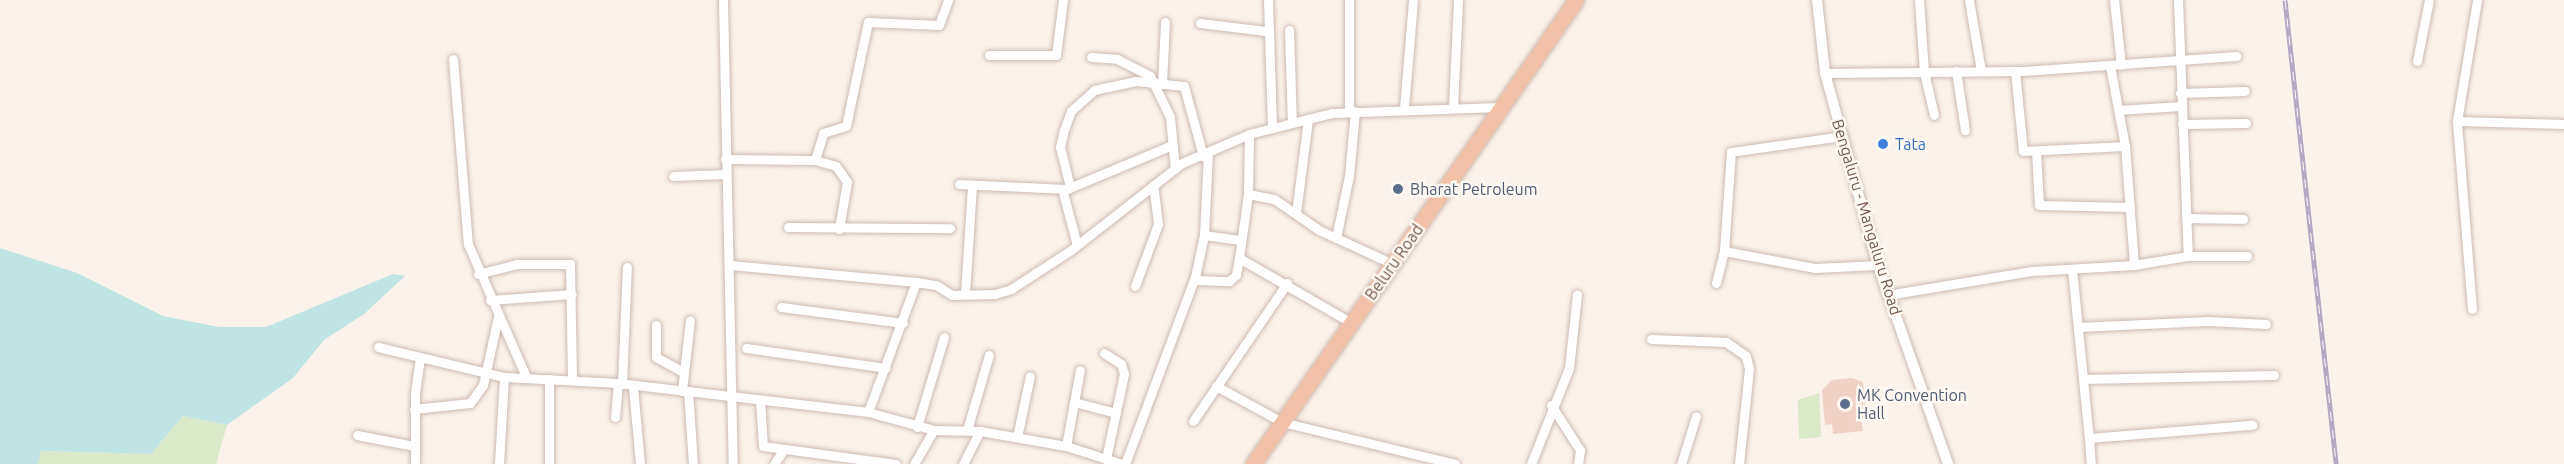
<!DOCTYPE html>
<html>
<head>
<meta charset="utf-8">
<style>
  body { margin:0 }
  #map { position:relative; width:2564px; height:464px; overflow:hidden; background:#fbf3eb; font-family:Ubuntu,sans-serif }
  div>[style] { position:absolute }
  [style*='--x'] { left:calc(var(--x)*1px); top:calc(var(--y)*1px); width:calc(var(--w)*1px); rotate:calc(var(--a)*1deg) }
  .green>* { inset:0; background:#dae9ca }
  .water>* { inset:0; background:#c0e3e4 }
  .building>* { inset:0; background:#efd1c5 }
  .roads { filter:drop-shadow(0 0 2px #cdbab1) drop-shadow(0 0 2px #cdbab1) }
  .minor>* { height:9px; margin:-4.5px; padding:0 4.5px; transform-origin:4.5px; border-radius:4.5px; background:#fff }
  .tertiary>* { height:10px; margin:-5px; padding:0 5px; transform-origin:5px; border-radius:5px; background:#fff }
  .trunk>* { height:15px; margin:-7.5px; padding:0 7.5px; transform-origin:7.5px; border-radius:7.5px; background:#f2c1a8 }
  .rail>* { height:5px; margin-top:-2.5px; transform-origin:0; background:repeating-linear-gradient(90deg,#fef8f2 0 9px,#b5a9c5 0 18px); box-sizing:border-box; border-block:2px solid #b5a9c5 }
  .dots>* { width:16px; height:16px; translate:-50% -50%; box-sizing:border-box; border:3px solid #fef8f2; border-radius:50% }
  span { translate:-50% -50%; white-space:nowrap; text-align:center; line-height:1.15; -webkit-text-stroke:5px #fef8f2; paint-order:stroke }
  .shop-label { font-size:16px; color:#366cbe }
  .left { translate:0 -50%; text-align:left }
  .service-label { font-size:16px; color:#4e5e75 }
  .street-label { font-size:16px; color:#75584f }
</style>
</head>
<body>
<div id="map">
  <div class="green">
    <div style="clip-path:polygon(1819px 393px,1821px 437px,1799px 439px,1798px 400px)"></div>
    <div style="clip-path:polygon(183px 416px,227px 425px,216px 464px,38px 464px,40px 451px,151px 454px)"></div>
  </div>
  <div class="water">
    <div style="clip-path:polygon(0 248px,77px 273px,163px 316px,219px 327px,266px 327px,393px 274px,405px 276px,364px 314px,324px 340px,293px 378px,227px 425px,183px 416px,151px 454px,41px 451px,38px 464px,0 464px)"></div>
  </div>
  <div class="building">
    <div style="clip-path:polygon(1852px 378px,1863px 382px,1867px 418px,1861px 419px,1863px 431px,1833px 434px,1832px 424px,1825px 425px,1822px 390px,1832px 380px)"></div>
  </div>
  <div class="roads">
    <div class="minor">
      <div style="--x:723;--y:0;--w:464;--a:88.8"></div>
      <div style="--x:1268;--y:0;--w:128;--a:88.2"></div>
      <div style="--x:1349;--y:0;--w:111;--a:90"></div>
      <div style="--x:1919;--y:0;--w:72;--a:86"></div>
      <div style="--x:1924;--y:72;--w:44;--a:76.9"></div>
      <div style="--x:1969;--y:0;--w:72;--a:80.4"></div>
      <div style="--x:2114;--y:0;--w:65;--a:83.9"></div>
      <div style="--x:2178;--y:0;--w:256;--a:87.8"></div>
      <div style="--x:1200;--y:23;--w:66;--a:6.9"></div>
      <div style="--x:1289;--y:30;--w:93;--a:88.2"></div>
      <div style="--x:989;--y:55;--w:67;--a:0"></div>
      <div style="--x:1056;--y:55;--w:55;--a:-82.7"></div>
      <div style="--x:1091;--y:57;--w:26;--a:4"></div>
      <div style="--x:1117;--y:59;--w:37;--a:27"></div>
      <div style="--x:1150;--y:76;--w:46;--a:64"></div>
      <div style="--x:1170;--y:117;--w:52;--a:84.5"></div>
      <div style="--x:453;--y:59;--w:186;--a:85.4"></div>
      <div style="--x:468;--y:244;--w:145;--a:66.4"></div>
      <div style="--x:2417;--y:61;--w:62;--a:-78.9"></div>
      <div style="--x:1956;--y:71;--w:60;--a:81.3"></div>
      <div style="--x:2015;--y:71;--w:80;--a:84.3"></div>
      <div style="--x:2023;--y:151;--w:102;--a:-2.8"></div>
      <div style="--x:1825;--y:73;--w:198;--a:-0.6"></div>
      <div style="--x:2023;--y:71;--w:214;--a:-4"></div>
      <div style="--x:1162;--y:84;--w:62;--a:-87.2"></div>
      <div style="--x:2180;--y:93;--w:65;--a:-1.8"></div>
      <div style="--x:1453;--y:107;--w:107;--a:-87.3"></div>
      <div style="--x:1404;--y:108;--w:108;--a:-85.2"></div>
      <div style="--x:2118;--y:110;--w:63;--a:-3.6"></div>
      <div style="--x:2457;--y:121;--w:107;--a:1.6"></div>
      <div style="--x:2182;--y:124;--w:64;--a:-0.9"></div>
      <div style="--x:1249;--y:134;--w:60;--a:91"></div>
      <div style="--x:1248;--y:194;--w:65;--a:98"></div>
      <div style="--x:1239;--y:258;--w:130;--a:29.9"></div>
      <div style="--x:2036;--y:151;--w:54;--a:86.8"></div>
      <div style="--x:2039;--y:205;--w:91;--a:1.3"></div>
      <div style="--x:725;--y:159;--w:90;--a:0.6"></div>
      <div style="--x:815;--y:160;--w:22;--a:16"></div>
      <div style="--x:836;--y:166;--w:19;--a:55"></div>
      <div style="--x:847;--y:182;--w:48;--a:99.7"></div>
      <div style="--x:815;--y:160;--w:28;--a:-73"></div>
      <div style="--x:823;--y:133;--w:24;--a:-17"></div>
      <div style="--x:846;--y:126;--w:106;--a:-78.1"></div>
      <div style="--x:868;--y:22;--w:71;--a:2.4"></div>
      <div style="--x:939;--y:25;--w:27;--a:-70"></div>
      <div style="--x:673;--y:176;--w:53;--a:-2.2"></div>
      <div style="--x:959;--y:184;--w:108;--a:2.7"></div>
      <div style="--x:1067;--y:189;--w:114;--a:-22.7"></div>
      <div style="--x:1070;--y:187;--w:41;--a:-104"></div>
      <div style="--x:1060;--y:147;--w:17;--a:-77"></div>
      <div style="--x:1064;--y:130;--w:20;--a:-70"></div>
      <div style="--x:1071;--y:111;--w:31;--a:-42"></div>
      <div style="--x:1094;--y:90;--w:43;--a:-12.1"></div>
      <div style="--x:1136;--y:81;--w:48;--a:5.9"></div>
      <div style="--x:1184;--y:86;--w:73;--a:74.8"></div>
      <div style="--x:1062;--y:189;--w:58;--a:75"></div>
      <div style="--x:1248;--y:194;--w:26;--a:11"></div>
      <div style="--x:1274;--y:199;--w:55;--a:34.6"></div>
      <div style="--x:1319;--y:230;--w:81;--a:24.7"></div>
      <div style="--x:1296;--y:213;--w:95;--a:-82.7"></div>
      <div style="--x:2186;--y:218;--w:57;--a:1"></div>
      <div style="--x:788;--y:227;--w:162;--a:0.4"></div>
      <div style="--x:1204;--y:235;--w:37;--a:8"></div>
      <div style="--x:1336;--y:238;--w:63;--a:-78.2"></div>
      <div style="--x:1349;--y:176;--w:65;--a:-84.7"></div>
      <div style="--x:1724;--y:251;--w:93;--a:10.6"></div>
      <div style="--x:1815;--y:268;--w:63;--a:-2.7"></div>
      <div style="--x:730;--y:265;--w:187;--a:5.2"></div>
      <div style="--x:916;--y:282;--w:20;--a:9"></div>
      <div style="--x:936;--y:285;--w:19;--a:32"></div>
      <div style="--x:952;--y:295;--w:43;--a:-1.3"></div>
      <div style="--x:995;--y:294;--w:17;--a:-17"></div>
      <div style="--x:1011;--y:289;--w:72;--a:-33"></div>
      <div style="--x:1071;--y:250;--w:141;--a:-38.1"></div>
      <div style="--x:1182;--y:163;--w:73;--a:-23.4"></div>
      <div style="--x:1249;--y:134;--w:86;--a:-14.2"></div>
      <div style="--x:1332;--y:113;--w:167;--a:-2.1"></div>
      <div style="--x:2134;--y:265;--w:55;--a:-9.5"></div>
      <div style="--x:2188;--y:256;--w:59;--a:0"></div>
      <div style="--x:2072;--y:269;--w:170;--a:84.3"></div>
      <div style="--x:2089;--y:438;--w:164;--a:-4.6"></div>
      <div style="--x:478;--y:274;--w:40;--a:-14.4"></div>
      <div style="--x:517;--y:264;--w:53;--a:0"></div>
      <div style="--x:570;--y:264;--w:116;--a:89"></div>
      <div style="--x:1194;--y:280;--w:35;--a:2"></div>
      <div style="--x:1229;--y:281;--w:9;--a:-41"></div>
      <div style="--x:1236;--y:275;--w:17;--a:-80"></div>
      <div style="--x:1716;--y:283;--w:33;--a:-76"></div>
      <div style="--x:1724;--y:251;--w:99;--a:-86"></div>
      <div style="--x:1731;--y:152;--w:112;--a:-8.2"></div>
      <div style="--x:1135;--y:286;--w:66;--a:-69.6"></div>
      <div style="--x:1158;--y:224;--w:39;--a:-97"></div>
      <div style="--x:965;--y:294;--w:109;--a:-86.3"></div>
      <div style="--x:1887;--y:295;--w:147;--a:-9.4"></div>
      <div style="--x:2032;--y:271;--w:102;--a:-3.4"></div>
      <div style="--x:2134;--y:265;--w:119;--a:-94.3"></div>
      <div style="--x:2125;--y:146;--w:81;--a:-100.6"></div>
      <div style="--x:490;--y:300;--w:82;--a:-4.2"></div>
      <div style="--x:781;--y:307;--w:123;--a:7.5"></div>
      <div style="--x:2472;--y:309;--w:189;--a:-94.6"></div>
      <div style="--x:2457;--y:121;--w:123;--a:-80.6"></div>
      <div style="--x:656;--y:325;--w:32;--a:90"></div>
      <div style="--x:656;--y:357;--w:31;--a:29"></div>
      <div style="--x:2078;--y:327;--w:130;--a:-2.6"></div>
      <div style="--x:2208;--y:321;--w:58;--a:3"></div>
      <div style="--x:1651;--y:339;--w:75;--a:2.3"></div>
      <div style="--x:1726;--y:342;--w:24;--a:35"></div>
      <div style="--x:1746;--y:356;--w:13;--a:77"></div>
      <div style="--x:1749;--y:369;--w:96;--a:96"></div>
      <div style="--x:378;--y:347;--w:130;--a:13.4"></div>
      <div style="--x:504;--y:377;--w:114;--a:3"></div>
      <div style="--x:618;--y:383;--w:252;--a:6.6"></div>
      <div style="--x:868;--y:412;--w:68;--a:15.3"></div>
      <div style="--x:934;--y:430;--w:46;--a:1.2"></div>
      <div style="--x:980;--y:431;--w:87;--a:9.9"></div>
      <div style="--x:1066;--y:446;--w:59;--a:17.8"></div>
      <div style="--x:746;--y:348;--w:141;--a:8.1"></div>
      <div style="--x:1104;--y:353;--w:20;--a:33"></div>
      <div style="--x:1121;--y:364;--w:10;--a:73"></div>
      <div style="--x:1124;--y:374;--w:87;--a:102"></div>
      <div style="--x:2083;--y:379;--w:191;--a:-1.2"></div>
      <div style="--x:622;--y:384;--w:117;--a:-87.6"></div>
      <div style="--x:1216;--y:386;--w:75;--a:28.6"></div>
      <div style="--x:1282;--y:422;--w:178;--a:13.6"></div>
      <div style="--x:633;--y:387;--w:77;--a:84.8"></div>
      <div style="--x:682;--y:391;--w:71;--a:-83.6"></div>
      <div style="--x:688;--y:391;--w:73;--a:86.1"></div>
      <div style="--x:760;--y:400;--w:46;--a:86.3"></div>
      <div style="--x:763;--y:446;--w:134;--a:7.7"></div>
      <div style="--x:1074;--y:402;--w:43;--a:14.7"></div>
      <div style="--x:1551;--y:405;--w:54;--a:57.2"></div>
      <div style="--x:1580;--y:450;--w:14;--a:98"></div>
      <div style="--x:414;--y:409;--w:56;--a:-6.1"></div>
      <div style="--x:470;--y:403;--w:22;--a:-54"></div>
      <div style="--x:483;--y:385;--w:70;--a:-77.6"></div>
      <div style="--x:868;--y:412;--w:139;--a:-69.7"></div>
      <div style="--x:615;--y:417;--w:34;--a:-85"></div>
      <div style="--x:1193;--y:421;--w:167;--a:-55.7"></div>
      <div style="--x:917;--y:427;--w:94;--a:-73.3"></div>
      <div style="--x:967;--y:430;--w:78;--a:-73.7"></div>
      <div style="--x:357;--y:435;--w:58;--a:10.9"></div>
      <div style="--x:1017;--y:437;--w:62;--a:-78"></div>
      <div style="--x:2089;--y:438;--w:26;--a:86"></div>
      <div style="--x:1066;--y:446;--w:77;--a:-79.6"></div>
      <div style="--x:415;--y:464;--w:71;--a:-90"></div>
      <div style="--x:415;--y:393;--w:35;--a:-82"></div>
      <div style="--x:499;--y:464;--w:87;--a:-86.7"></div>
      <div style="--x:549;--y:464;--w:85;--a:-90"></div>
      <div style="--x:774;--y:464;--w:18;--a:-56"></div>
      <div style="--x:914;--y:464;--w:39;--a:-60"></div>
      <div style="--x:963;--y:464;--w:37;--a:-63"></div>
      <div style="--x:1125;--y:464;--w:200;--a:-69.5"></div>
      <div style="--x:1195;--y:277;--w:43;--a:-77.9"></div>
      <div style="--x:1204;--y:235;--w:81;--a:-87.2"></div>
      <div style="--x:1531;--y:464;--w:103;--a:-68.4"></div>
      <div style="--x:1569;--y:368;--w:74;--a:-83.8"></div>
      <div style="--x:1681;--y:464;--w:50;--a:-72.6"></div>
    </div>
    <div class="tertiary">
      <div style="--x:1817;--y:0;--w:73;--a:83.7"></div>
      <div style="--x:1825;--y:73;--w:199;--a:74.6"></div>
      <div style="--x:1878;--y:265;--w:211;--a:70.6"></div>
    </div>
    <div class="trunk">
      <div style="--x:1253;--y:464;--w:565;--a:-55.16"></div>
    </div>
  </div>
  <div class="rail">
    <div style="--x:2285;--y:0;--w:467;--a:83.7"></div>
  </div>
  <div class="dots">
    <div style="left:1883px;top:144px;background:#3f7fe0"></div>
    <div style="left:1398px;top:189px;background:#5c6f8a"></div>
    <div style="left:1845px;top:404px;background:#5c6f8a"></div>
  </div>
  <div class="shop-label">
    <span class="left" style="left:1895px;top:144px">Tata</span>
  </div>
  <div class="service-label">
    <span class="left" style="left:1410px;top:189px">Bharat Petroleum</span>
    <span class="left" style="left:1857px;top:404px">MK Convention<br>Hall</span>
  </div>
  <div class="street-label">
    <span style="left:1867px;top:217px;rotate:73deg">Bengaluru - Mangaluru Road</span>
    <span style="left:1394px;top:262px;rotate:-55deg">Beluru Road</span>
  </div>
</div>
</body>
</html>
